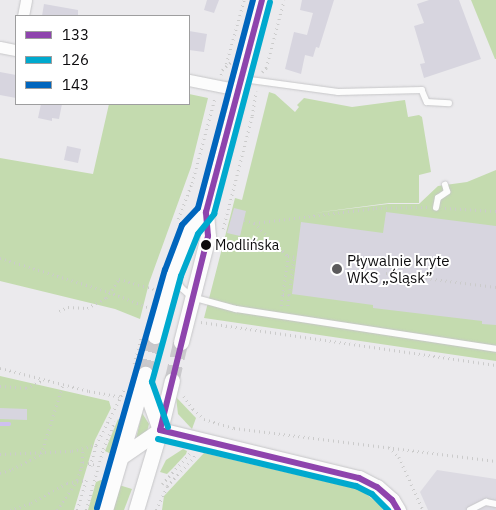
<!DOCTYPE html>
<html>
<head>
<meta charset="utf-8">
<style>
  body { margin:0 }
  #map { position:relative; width:496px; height:510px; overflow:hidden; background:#ebeaed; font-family:"IBM Plex Sans",sans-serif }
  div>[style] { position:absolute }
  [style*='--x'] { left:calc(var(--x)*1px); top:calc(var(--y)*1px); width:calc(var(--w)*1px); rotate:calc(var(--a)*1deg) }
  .built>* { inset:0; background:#dcdae2 }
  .green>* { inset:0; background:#c4dbaf }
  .stream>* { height:4.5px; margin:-2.25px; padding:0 2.25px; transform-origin:2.25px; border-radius:2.25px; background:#cfc1f0 }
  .building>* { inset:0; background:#d7d5df }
  .tertiary-tunnel>* { height:15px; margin-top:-7.5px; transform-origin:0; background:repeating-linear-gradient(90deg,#cac9cc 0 15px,transparent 0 23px) }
  .path>* { height:2.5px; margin-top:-1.25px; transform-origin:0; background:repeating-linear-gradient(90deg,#cbcbcb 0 1px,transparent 0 5px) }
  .roads { filter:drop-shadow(0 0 1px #c6c6c8) drop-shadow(0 0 1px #c6c6c8) }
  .service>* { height:5.5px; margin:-2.75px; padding:0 2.75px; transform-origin:2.75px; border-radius:2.75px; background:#fcfcfc }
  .minor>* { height:11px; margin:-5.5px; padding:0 5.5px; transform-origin:5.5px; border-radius:5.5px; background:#fcfcfc }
  .tertiary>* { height:15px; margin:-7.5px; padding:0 7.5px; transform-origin:7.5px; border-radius:7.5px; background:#fcfcfc }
  .bus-1>* { height:6px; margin:-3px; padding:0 3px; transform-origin:3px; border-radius:3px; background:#8e44ad }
  .bus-2>* { height:6px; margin:-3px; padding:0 3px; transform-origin:3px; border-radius:3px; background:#00a9ce }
  .bus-3>* { height:6px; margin:-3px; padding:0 3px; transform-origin:3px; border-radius:3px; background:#0065bd }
  .dots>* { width:14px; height:14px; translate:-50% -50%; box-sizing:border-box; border:2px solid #fff; border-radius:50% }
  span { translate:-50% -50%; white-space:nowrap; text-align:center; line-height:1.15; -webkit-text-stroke:4px #fff; paint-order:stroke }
  .bus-label { font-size:14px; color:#0d0c0e }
  .left { translate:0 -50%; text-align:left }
  .poi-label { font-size:15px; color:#0d0c0e }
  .legend { position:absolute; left:15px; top:15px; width:175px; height:90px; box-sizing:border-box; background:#fff; border:1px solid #9e9e9f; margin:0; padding:6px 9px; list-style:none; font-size:15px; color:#0d0c0e }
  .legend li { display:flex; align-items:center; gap:10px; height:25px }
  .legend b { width:25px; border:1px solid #9e9e9f }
</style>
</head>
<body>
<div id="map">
  <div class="built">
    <div style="clip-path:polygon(437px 470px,496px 479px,496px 510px,428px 510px,420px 492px)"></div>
  </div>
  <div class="green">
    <div style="clip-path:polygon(471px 0,496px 0,496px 59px,495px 59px)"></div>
    <div style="clip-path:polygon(269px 92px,275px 94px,295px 112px,299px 107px,297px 105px,304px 98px,352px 107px,405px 100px,408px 117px,419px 115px,422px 117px,431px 172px,419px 175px,419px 203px,389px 203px,314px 213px,388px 204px,419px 204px,438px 186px,467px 182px,496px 170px,496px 361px,204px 318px,235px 198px,242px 200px)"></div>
    <div style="clip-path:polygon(189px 94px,208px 98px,191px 167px,149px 283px,140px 319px,115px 309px,0 281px,0 158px,93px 174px,109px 104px,189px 104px)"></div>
    <div style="clip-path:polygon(0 376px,109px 401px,111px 408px,95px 440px,74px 510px,0 510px)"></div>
    <div style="clip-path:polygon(176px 397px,196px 418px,192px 429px,178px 414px)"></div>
    <div style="clip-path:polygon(142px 413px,149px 424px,147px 432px,136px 439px)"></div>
    <div style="clip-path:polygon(118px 419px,120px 420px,111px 454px,105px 451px)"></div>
    <div style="clip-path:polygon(183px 449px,187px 451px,186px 454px,173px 468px,167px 474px,160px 472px,166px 460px)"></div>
    <div style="clip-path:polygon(204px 453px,361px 490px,380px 505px,383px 510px,162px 510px,164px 496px)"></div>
    <div style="clip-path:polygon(101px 480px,104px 480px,96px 510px,88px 510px,96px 482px)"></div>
    <div style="clip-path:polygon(119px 485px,132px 489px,124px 510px,112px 510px)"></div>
  </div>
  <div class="stream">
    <div style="--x:0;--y:424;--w:9;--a:0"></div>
  </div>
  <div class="building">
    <div style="clip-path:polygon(207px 0,219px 0,214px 13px,204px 10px)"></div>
    <div style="clip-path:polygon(302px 0,334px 0,319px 48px,316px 47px,313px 57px,305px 55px,301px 74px,285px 69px,294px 32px,307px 35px,313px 13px,300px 10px)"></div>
    <div style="clip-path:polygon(429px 0,459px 0,481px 59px,424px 78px,420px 64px,425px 63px,414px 26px,424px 23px,417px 4px)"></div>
    <div style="clip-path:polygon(44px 4px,78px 10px,78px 16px,42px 16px)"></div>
    <div style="clip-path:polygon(189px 31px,207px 34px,204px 52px,189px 50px)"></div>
    <div style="clip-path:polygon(0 72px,16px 75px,16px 98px,0 95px)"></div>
    <div style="clip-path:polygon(41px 104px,62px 104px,59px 119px,52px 118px,52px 121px,38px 118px)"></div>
    <div style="clip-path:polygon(67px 146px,81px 149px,78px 163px,64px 160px)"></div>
    <div style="clip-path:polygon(234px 208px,246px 211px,240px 236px,227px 233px)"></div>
    <div style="clip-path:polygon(386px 212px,496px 226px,496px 325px,482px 324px,482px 321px,373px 308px,373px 305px,292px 294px,301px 222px,383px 233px)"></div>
    <div style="clip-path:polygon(0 408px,27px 409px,27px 420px,0 419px)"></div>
  </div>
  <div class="tertiary-tunnel">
    <div style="--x:145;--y:374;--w:39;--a:-75"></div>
    <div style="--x:172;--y:380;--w:39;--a:-77"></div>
  </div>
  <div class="path">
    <div style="--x:226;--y:64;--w:66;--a:-74.3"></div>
    <div style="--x:262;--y:72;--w:6;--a:-45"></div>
    <div style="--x:266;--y:68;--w:70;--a:-75.2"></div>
    <div style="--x:221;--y:75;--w:5;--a:-79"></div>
    <div style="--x:222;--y:70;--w:12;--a:-42"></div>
    <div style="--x:445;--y:208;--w:51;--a:3.4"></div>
    <div style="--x:178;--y:219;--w:39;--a:-69"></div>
    <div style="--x:192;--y:183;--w:89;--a:-75"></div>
    <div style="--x:244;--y:220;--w:10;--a:17"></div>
    <div style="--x:254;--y:223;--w:123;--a:-7"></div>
    <div style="--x:376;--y:208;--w:51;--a:-1.1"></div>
    <div style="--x:254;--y:223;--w:47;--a:44.1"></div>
    <div style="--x:288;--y:256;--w:9;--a:6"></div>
    <div style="--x:223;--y:229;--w:117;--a:-75.6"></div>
    <div style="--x:252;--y:116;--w:25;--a:-81"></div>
    <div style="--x:0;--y:258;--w:114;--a:17.3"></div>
    <div style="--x:109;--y:292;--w:42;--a:21"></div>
    <div style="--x:386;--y:273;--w:111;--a:7.3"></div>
    <div style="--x:283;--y:294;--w:6;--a:9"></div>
    <div style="--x:289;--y:295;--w:12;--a:95"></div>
    <div style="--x:289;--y:295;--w:38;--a:-83"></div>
    <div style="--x:281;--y:306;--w:50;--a:-82"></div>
    <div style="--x:59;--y:311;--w:10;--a:-24"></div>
    <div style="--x:68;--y:307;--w:19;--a:3"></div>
    <div style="--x:87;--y:308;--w:21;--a:-28"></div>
    <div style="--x:106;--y:298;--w:23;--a:-56"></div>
    <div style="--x:119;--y:279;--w:36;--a:16"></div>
    <div style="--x:201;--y:322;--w:298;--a:8.3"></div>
    <div style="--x:134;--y:364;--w:27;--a:-75"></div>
    <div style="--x:0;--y:368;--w:92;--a:14.5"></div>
    <div style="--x:89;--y:391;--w:34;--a:10"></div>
    <div style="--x:0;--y:386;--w:26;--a:4"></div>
    <div style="--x:26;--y:388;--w:19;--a:-25"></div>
    <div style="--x:184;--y:396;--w:16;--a:55"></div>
    <div style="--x:193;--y:409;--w:15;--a:42"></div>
    <div style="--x:204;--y:419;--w:31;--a:17"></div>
    <div style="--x:234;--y:428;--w:264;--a:7.2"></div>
    <div style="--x:389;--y:447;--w:14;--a:45"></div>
    <div style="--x:399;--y:457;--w:58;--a:65.6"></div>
    <div style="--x:0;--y:454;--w:72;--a:-2.4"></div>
    <div style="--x:72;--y:451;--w:24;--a:-15"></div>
    <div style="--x:83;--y:462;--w:13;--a:13"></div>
    <div style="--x:90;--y:466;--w:22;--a:-74"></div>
    <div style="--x:96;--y:445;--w:62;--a:-63"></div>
    <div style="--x:0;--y:473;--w:13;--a:-18"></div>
    <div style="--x:12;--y:469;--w:33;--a:-27"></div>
    <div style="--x:41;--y:454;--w:73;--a:-72.6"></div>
    <div style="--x:162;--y:484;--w:43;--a:-47.8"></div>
    <div style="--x:10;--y:510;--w:22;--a:-18"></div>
    <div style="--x:31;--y:503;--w:41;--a:-29.1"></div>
    <div style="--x:67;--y:483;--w:19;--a:-9"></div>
    <div style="--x:57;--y:510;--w:36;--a:-56"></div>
    <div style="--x:77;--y:480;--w:13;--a:-72"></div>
    <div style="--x:81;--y:468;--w:19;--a:-84"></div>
    <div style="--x:77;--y:510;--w:34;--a:-73"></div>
    <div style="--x:86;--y:510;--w:63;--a:-74.4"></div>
    <div style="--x:103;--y:449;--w:30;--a:-67"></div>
    <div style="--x:156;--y:510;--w:26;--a:-65"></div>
    <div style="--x:167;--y:486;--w:40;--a:-47"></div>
    <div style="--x:194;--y:457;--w:4;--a:-76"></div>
  </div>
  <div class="roads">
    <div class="service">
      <div style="--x:243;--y:79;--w:96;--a:7.8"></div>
      <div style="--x:338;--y:92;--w:84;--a:-1.4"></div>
      <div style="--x:422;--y:90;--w:13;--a:67"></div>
      <div style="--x:427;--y:102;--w:22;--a:3"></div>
      <div style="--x:436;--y:208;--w:10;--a:-79"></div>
      <div style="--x:438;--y:198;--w:11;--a:-34"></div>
      <div style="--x:447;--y:192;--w:7;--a:-106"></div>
      <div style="--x:175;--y:277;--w:13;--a:58"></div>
      <div style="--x:182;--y:288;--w:13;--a:42"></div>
      <div style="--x:192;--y:297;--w:46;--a:15.3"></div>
      <div style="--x:236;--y:309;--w:263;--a:8.7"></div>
      <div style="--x:470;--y:510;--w:18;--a:-27"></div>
      <div style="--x:486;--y:502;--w:10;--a:11"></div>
    </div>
    <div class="minor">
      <div style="--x:23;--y:16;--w:16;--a:-79"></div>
      <div style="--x:0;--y:47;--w:16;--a:11"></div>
      <div style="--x:189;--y:80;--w:51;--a:11.3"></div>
    </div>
    <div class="tertiary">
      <div style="--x:155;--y:336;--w:66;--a:-74.1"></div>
      <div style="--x:173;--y:273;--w:47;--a:-68.9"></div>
      <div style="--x:190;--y:229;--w:23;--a:-47"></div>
      <div style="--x:181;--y:342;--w:109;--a:-75.7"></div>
      <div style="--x:208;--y:236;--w:24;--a:-95"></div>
      <div style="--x:206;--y:212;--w:92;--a:-74.3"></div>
      <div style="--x:231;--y:123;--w:127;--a:-75.9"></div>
      <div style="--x:143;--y:382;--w:51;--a:70.5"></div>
      <div style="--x:122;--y:456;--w:46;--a:-34.4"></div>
      <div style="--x:160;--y:430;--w:205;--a:13.6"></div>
      <div style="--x:359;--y:478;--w:20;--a:27"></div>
      <div style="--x:377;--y:487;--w:20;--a:41"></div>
      <div style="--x:392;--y:500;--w:12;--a:59"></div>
      <div style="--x:105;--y:510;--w:142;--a:-73.6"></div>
      <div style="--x:136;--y:510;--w:84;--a:-73.3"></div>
      <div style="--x:160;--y:430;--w:51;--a:-76.5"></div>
    </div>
  </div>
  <div class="bus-1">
    <div style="--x:160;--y:430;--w:200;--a:-76.1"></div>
    <div style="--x:208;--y:236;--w:24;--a:-95"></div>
    <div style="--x:206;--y:212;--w:219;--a:-75.2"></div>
    <div style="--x:160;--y:430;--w:205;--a:13.6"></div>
    <div style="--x:359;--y:478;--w:20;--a:27"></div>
    <div style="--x:377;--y:487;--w:20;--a:41"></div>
    <div style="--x:392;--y:500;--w:12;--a:59"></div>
  </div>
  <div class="bus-2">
    <div style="--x:168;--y:427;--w:48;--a:-109.6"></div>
    <div style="--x:152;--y:382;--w:110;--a:-74.7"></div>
    <div style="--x:181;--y:276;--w:45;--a:-68"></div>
    <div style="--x:198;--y:234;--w:26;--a:-51"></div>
    <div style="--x:214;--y:214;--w:219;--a:-75.2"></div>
    <div style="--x:158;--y:439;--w:204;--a:13.4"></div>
    <div style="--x:356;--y:486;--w:18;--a:27"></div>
    <div style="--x:372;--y:494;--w:23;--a:45"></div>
  </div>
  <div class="bus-3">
    <div style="--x:97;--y:508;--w:248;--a:-74.1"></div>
    <div style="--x:165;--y:270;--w:48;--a:-69.3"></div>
    <div style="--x:182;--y:225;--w:23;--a:-47"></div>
    <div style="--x:198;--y:208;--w:215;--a:-75.2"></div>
  </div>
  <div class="dots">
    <div style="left:206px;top:245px;background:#0d0c0e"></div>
    <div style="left:337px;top:269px;background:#5b5a5c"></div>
  </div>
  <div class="bus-label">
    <span class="left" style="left:215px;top:245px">Modlińska</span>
  </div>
  <div class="poi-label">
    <span class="left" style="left:347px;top:269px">Pływalnie kryte<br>WKS „Śląsk”</span>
  </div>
  <ul class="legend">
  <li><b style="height:6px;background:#8e44ad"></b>133</li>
  <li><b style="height:6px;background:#00a9ce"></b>126</li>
  <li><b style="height:6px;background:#0065bd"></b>143</li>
  </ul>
</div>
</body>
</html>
